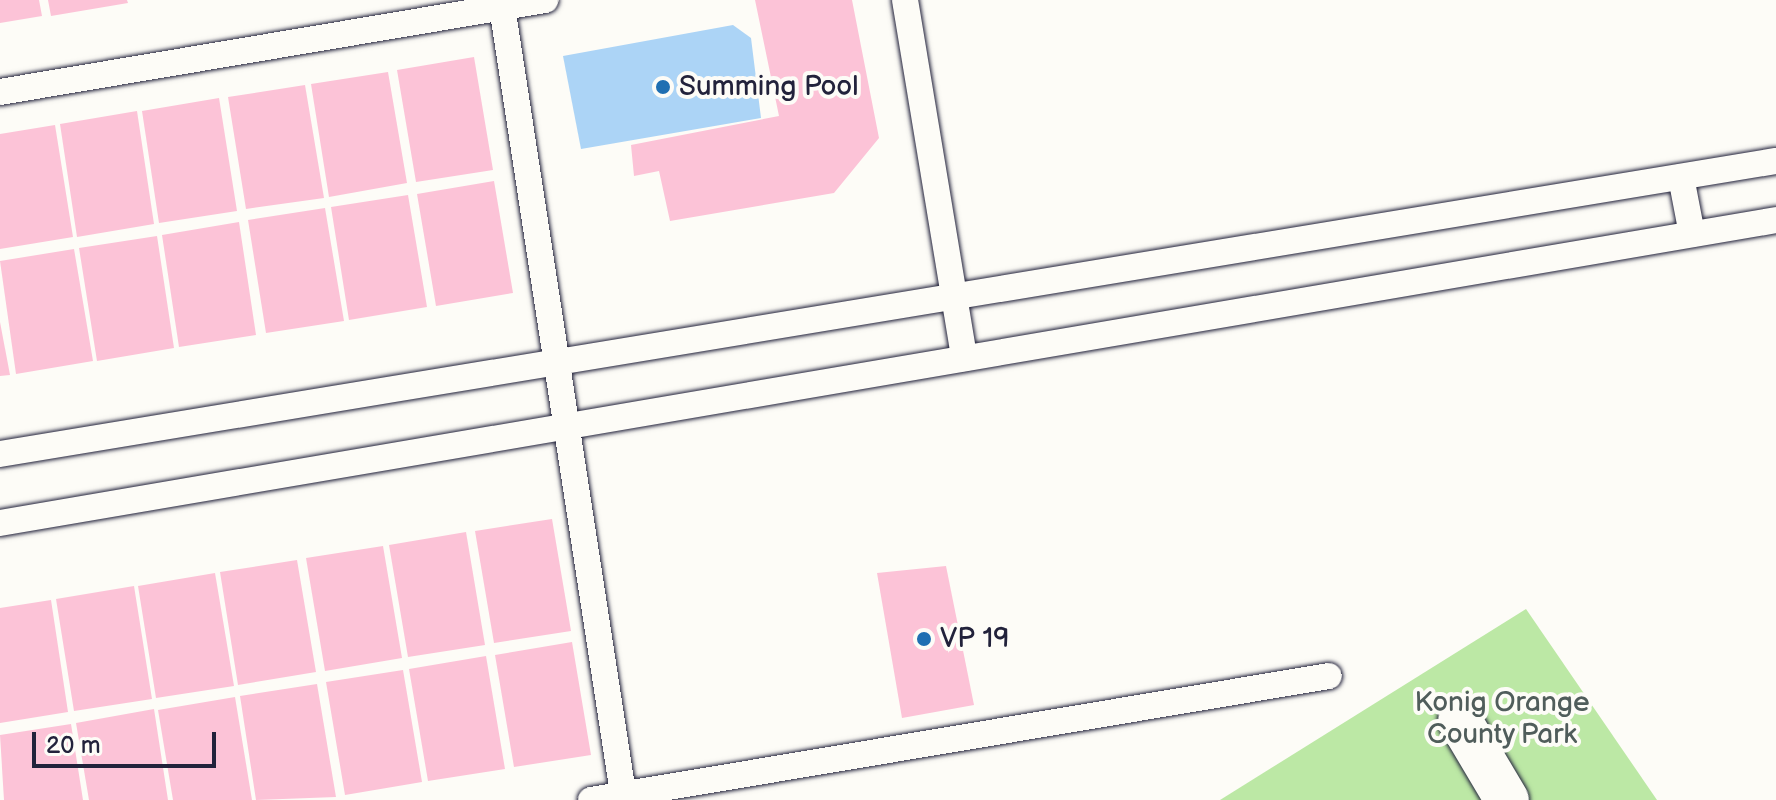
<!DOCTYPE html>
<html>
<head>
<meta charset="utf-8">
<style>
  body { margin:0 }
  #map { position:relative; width:1776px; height:800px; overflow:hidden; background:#fdfcf7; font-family:"Balsamiq Sans",sans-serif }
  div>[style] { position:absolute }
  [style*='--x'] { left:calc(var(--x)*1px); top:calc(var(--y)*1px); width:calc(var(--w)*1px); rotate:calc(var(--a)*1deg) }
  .green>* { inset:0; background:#bce8a5 }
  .water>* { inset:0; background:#acd4f6 }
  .building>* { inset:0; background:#fcc3d7 }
  .roads { filter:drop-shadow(0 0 2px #22223b) drop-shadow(0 0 2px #22223b) }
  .service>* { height:26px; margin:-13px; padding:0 13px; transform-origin:13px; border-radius:13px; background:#fdfcf7 }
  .minor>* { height:44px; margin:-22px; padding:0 22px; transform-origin:22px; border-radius:22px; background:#fdfcf7 }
  .dots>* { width:22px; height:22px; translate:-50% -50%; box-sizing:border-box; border:4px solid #fdfcf7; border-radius:50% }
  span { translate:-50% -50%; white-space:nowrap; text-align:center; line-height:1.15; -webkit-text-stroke:8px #fdfcf7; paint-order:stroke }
  .poi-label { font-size:28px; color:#22223b }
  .left { translate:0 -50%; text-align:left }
  .park-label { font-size:28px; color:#505d5b }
  .scale { position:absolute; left:32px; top:732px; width:184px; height:36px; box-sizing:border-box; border:4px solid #22223b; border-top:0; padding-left:10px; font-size:24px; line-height:28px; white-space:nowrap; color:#22223b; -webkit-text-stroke:6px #fdfcf7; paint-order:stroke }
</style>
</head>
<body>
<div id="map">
  <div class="green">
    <div style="clip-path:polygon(1526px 609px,1657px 800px,1220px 800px)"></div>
  </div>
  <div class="water">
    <div style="clip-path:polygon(733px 25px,751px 38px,761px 118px,581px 149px,563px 56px)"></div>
  </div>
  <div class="building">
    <div style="clip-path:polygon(0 0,39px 0,42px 16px,0 23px)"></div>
    <div style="clip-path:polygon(48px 0,127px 0,128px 3px,51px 16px)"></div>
    <div style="clip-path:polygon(755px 0,852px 0,879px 138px,834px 193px,670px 221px,659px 171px,634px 176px,631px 145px,779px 116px)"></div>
    <div style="clip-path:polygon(474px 57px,493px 170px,416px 182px,397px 70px)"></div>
    <div style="clip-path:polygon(388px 72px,407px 183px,329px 197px,311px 84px)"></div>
    <div style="clip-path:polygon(305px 85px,324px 198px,246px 209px,228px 97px)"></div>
    <div style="clip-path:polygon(219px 98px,237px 211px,159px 223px,142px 111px)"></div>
    <div style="clip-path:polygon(137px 111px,154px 224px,77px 237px,60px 124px)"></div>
    <div style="clip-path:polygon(55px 125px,73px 237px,0 249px,0 134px)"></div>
    <div style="clip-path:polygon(494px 181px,513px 293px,436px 306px,417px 194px)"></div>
    <div style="clip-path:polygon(408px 195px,427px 307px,349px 320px,331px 207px)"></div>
    <div style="clip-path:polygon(325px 208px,344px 321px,266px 333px,248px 220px)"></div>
    <div style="clip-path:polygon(239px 222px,256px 335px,179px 347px,162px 235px)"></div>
    <div style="clip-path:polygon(157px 236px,174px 348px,97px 361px,79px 248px)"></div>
    <div style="clip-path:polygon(74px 249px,93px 361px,16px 374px,0 261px)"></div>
    <div style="clip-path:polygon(0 322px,10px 375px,0 376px)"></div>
    <div style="clip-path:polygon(552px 519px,571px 631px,494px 643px,475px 531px)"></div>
    <div style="clip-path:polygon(466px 532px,485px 645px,408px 657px,389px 545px)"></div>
    <div style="clip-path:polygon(383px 546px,402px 658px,325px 671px,306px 558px)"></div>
    <div style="clip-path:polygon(297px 560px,316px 672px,238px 685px,220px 572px)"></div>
    <div style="clip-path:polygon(946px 566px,974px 705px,902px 718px,877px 573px)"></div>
    <div style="clip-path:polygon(215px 573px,234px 686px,156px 698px,138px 586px)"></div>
    <div style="clip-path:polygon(134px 586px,152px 699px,74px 711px,56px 599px)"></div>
    <div style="clip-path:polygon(51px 600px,68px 712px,0 723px,0 608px)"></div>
    <div style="clip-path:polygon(572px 642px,591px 755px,514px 767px,495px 655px)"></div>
    <div style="clip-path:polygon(486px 656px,505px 769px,428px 781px,409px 669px)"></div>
    <div style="clip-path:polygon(403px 670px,422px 782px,345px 795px,326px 682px)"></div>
    <div style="clip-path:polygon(317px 684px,336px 797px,256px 800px,240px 696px)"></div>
    <div style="clip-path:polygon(235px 697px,252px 800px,173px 800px,158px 710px)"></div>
    <div style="clip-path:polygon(154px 709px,168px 800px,89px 800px,76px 723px)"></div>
    <div style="clip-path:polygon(71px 724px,83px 800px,4px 800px,0 735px)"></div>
  </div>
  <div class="roads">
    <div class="service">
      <div style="--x:501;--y:0;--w:809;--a:81.26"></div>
      <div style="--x:905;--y:0;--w:363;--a:80.6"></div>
      <div style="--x:0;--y:92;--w:553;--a:-9.58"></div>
      <div style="--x:1681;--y:177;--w:58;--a:79.1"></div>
      <div style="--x:0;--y:454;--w:1800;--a:-9.37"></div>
      <div style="--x:0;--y:523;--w:1802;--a:-9.68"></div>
      <div style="--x:591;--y:800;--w:748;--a:-9.54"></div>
    </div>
    <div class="minor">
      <div style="--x:1460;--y:721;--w:92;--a:59.3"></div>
    </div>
  </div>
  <div class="dots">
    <div style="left:663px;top:87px;background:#1f6fb2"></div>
    <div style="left:924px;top:639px;background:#1f6fb2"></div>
  </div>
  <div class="poi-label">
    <span class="left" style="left:679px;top:87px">Summing Pool</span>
    <span class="left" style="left:940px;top:639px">VP 19</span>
  </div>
  <div class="park-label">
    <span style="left:1502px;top:719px">Konig Orange<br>County Park</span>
  </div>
  <div class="scale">20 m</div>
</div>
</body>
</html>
